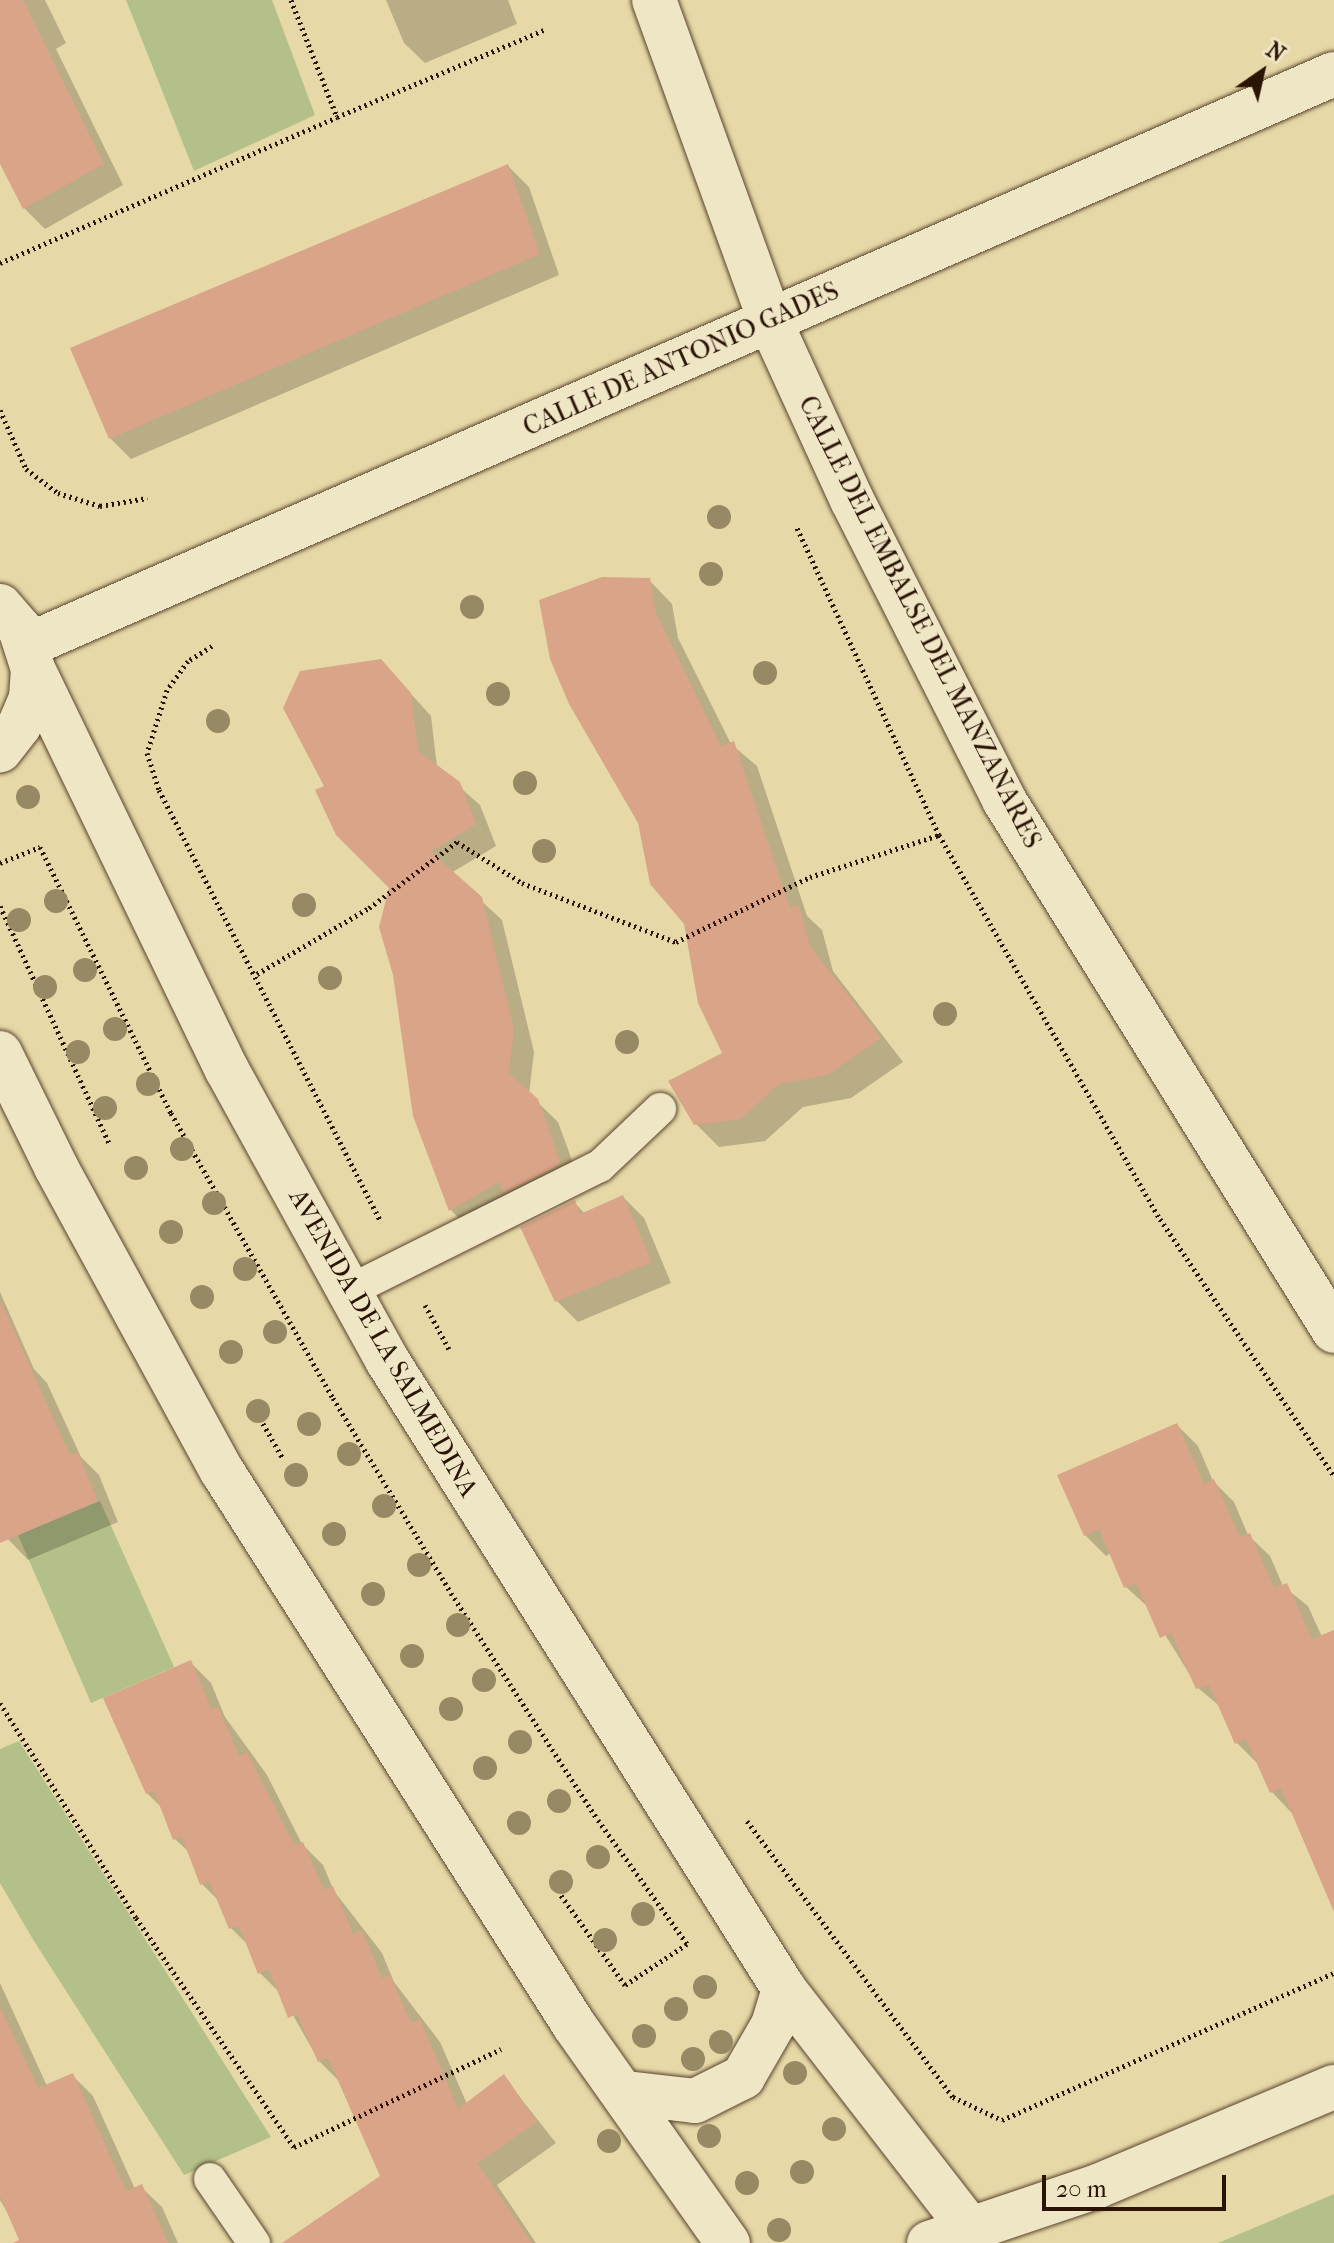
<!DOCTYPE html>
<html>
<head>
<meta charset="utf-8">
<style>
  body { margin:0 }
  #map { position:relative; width:1334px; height:2243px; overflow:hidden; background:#e6d9a7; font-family:"IM FELL French Canon",serif }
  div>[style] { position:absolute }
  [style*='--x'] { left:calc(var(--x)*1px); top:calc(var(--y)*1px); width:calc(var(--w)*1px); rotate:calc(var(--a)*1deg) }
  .green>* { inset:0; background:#b3c089 }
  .shadow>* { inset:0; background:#0003 }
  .building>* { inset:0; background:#daa489 }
  .path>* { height:5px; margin-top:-2.5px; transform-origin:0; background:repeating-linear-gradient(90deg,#2b1306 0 2px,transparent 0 6px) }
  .roads { filter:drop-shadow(0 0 2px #5a442e) drop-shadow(0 0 2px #5a442e) }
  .lane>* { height:32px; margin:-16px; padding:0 16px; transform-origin:16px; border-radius:16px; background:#efe6c6 }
  .street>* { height:44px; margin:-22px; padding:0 22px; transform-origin:22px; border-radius:22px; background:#efe6c6 }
  .trees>* { width:24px; height:24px; margin:-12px; border-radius:50%; background:#968964 }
  span { translate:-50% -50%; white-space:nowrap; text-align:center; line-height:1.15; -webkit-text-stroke:8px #efe6c6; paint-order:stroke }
  .street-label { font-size:26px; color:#2b1306 }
  .north { position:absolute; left:1222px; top:32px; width:80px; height:80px; -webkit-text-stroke:6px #efe6c6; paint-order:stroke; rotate:34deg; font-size:22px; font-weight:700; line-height:32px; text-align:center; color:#2b1306 }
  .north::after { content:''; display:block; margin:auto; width:28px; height:36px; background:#2b1306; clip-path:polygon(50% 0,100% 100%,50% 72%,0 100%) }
  .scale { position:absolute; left:1042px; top:2175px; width:184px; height:36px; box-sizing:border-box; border:4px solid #2b1306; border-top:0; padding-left:10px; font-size:24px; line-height:28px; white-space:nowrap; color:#2b1306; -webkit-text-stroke:6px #efe6c6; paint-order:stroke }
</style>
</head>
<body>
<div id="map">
  <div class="green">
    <div style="clip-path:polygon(126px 0,272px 0,315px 115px,194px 171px)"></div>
    <div style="clip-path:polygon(100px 1501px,174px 1667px,91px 1703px,18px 1535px)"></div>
    <div style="clip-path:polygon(19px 1741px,271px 2137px,184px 2175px,34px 1941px,0 1883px,0 1749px)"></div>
    <div style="clip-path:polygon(1334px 2194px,1334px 2243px,1218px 2243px)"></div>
  </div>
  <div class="shadow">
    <div style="clip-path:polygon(0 0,45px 0,66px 43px,56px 49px,123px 185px,45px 229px,24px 208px,0 161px)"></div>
    <div style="clip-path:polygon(386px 0,508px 0,517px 24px,425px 63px,404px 43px)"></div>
    <div style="clip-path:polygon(508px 166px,529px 187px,559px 275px,131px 459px,110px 438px)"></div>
    <div style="clip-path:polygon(649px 580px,672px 604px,678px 638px,731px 744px,757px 766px,807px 916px,822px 930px,833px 971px,903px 1062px,851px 1098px,803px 1107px,765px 1141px,719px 1147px,696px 1124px,725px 1054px)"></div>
    <div style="clip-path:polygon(381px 661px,431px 716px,437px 767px,480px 805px,496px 846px,451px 873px,502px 920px,534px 1052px,529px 1094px,558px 1122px,581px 1185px,471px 1231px,451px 1210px,392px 888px,327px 787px)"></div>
    <div style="clip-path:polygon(623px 1197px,644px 1218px,671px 1283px,578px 1322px,557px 1301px,522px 1228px,574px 1202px,585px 1214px)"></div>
    <div style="clip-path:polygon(0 1292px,34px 1369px,47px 1383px,81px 1457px,99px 1475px,118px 1522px,28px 1560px,8px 1539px,0 1520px)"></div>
    <div style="clip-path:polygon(1177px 1425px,1198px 1446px,1213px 1481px,1234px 1502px,1248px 1535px,1270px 1556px,1283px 1586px,1308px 1606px,1322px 1637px,1334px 1646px,1334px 1858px,1272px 1792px,1257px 1763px,1237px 1743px,1222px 1708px,1198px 1688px,1148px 1607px,1126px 1587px,1111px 1553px,1106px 1556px,1085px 1535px)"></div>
    <div style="clip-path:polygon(190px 1662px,211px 1683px,225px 1717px,267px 1775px,302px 1844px,323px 1865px,334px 1891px,382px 1953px,394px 1982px,440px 2042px,467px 2104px,503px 2076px,556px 2143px,497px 2185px,536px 2243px,294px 2243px,383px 2177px,341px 2083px,319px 2061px,281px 1994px,260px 1973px,249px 1946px,231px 1928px,220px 1902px,202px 1884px,191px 1854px,175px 1839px,163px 1809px,147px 1793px)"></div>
    <div style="clip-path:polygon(0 1983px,47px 2086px,72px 2075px,93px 2096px,135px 2189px,141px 2187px,162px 2207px,178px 2243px,26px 2243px,0 2200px)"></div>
  </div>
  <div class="building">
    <div style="clip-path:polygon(0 0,23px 0,104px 164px,23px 209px,0 164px)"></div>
    <div style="clip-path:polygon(508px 164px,540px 254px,109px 439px,70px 348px)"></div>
    <div style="clip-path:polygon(602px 577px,650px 578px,656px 613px,721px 746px,734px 741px,790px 908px,799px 905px,810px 946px,881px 1038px,828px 1075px,779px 1084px,741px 1119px,694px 1125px,668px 1081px,722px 1053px,698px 1003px,684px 924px,650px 884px,638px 823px,569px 704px,550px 659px,539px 600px)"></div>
    <div style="clip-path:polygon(381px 659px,411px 693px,418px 751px,460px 782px,476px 824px,431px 852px,482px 897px,514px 1029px,509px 1073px,538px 1099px,561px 1164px,504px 1193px,499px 1182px,449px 1211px,413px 1116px,393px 975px,379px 927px,389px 888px,336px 835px,315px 790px,324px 786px,283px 708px,300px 671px)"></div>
    <div style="clip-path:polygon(623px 1195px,652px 1262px,555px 1302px,520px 1227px,575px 1200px,580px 1214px)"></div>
    <div style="clip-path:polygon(0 1300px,70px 1455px,78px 1452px,98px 1501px,0 1543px)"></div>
    <div style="clip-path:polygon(1177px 1423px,1204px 1484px,1214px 1479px,1240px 1537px,1250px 1533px,1274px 1588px,1287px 1583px,1312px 1639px,1334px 1630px,1334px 1912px,1281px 1788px,1270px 1793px,1246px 1739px,1235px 1744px,1209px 1685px,1196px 1689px,1171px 1633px,1160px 1638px,1136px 1583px,1124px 1588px,1099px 1529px,1084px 1536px,1057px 1475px)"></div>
    <div style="clip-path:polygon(191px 1660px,212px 1710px,218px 1707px,239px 1756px,247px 1752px,294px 1845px,303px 1842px,324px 1890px,333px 1886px,353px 1934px,362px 1930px,382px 1978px,390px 1975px,411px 2023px,420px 2019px,458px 2109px,504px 2074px,537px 2122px,477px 2163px,532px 2243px,282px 2243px,380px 2176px,328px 2058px,318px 2062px,297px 2014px,288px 2018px,269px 1969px,258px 1974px,239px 1926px,229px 1929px,209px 1881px,200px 1885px,182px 1837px,173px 1840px,154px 1791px,146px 1794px,103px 1698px)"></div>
    <div style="clip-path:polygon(0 2007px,38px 2088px,73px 2073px,126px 2191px,142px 2184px,168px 2243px,13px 2243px,19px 2240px,0 2196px)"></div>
  </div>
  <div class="path">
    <div style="--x:291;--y:0;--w:126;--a:68.5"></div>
    <div style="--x:337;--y:117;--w:227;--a:-22.8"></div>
    <div style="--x:0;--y:263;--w:367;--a:-23.4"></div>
    <div style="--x:0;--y:410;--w:64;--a:66.2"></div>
    <div style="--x:26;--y:469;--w:40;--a:37"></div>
    <div style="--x:58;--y:493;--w:44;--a:17.2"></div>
    <div style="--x:100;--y:506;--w:48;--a:-9.7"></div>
    <div style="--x:212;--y:646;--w:28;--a:148"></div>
    <div style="--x:188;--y:661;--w:36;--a:126"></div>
    <div style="--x:167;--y:690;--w:66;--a:107.6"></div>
    <div style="--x:147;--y:753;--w:39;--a:72"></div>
    <div style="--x:159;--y:790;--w:486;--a:62.8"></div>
    <div style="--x:939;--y:835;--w:443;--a:60.1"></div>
    <div style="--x:1160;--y:1219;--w:310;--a:55.9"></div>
    <div style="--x:0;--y:863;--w:43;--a:-21.8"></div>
    <div style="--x:40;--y:847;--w:297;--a:63.8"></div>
    <div style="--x:171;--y:1113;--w:328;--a:60.4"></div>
    <div style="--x:333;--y:1398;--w:228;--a:58.8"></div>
    <div style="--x:451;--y:1593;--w:270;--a:57.1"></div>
    <div style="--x:598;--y:1820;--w:153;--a:54.3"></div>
    <div style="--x:687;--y:1944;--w:74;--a:146.5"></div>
    <div style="--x:625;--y:1985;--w:112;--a:-125.5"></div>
    <div style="--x:0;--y:906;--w:263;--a:65.3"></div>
    <div style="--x:257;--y:974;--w:130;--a:-30.5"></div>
    <div style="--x:369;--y:908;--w:110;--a:-36.9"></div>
    <div style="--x:457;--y:842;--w:77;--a:32.2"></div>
    <div style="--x:522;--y:883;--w:165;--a:21"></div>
    <div style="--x:676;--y:942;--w:149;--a:-25.9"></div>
    <div style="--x:810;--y:877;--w:136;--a:-18"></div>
    <div style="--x:939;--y:835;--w:340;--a:-114.8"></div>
    <div style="--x:425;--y:1305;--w:50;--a:61.4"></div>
    <div style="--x:257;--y:1413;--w:51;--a:60.4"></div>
    <div style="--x:0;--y:1703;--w:254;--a:57.7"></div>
    <div style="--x:136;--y:1918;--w:278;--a:55.4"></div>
    <div style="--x:294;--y:2147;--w:229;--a:-25.3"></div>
    <div style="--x:747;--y:1821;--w:344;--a:53.3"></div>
    <div style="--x:953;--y:2097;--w:54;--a:25.1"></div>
    <div style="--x:1002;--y:2120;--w:363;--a:-23.9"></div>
  </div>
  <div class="roads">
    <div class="lane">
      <div style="--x:349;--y:1291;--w:280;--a:-26.5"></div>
      <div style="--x:600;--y:1166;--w:83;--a:-43.5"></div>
      <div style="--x:210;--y:2179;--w:78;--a:55.5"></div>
    </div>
    <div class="street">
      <div style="--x:654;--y:0;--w:341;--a:70.1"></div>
      <div style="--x:770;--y:321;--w:197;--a:65.4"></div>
      <div style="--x:852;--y:500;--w:336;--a:63.1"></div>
      <div style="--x:1004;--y:800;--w:625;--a:58.14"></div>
      <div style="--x:0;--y:606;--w:30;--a:49"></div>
      <div style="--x:20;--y:629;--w:42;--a:72"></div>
      <div style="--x:33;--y:669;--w:29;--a:94"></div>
      <div style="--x:31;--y:698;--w:30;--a:113"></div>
      <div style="--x:19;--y:726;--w:31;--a:128"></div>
      <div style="--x:28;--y:645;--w:1425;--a:-23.62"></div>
      <div style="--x:33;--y:669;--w:445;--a:64.2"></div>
      <div style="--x:227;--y:1070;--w:331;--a:61.1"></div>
      <div style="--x:387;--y:1360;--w:744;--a:57.74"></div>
      <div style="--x:784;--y:1989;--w:300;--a:52.2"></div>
      <div style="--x:0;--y:1053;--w:127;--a:63.8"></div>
      <div style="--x:56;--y:1167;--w:346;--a:61.4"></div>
      <div style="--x:222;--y:1471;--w:656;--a:57.57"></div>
      <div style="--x:574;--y:2025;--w:267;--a:54.8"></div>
      <div style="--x:626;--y:2093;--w:69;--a:6.6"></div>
      <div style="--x:695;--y:2101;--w:54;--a:-26.6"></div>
      <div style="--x:743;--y:2077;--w:60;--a:-60"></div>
      <div style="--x:773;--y:2025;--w:38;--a:-73"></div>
      <div style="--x:929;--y:2243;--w:178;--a:-18.6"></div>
      <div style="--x:1098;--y:2186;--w:256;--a:-22.8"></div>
    </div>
  </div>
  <div class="trees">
    <div style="left:719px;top:517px"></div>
    <div style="left:711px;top:574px"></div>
    <div style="left:472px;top:607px"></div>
    <div style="left:765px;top:673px"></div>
    <div style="left:498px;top:694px"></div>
    <div style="left:218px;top:721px"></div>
    <div style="left:525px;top:783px"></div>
    <div style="left:28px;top:797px"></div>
    <div style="left:544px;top:851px"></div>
    <div style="left:56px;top:901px"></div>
    <div style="left:304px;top:905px"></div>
    <div style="left:19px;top:920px"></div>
    <div style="left:85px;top:970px"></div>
    <div style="left:330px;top:978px"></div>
    <div style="left:45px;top:987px"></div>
    <div style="left:945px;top:1014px"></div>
    <div style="left:115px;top:1029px"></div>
    <div style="left:627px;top:1042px"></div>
    <div style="left:78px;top:1052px"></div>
    <div style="left:148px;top:1084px"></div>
    <div style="left:105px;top:1108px"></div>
    <div style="left:182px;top:1149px"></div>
    <div style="left:136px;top:1168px"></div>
    <div style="left:214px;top:1203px"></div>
    <div style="left:171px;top:1232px"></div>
    <div style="left:245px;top:1269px"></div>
    <div style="left:202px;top:1297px"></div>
    <div style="left:275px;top:1332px"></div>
    <div style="left:231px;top:1352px"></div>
    <div style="left:258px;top:1411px"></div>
    <div style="left:309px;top:1424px"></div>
    <div style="left:349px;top:1454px"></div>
    <div style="left:296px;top:1475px"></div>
    <div style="left:384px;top:1506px"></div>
    <div style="left:334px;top:1534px"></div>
    <div style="left:419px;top:1565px"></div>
    <div style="left:373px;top:1594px"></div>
    <div style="left:458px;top:1625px"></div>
    <div style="left:412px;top:1656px"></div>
    <div style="left:484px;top:1680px"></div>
    <div style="left:451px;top:1709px"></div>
    <div style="left:520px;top:1742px"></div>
    <div style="left:485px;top:1768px"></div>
    <div style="left:559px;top:1801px"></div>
    <div style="left:519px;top:1823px"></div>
    <div style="left:598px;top:1857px"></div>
    <div style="left:561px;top:1882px"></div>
    <div style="left:643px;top:1914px"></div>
    <div style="left:605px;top:1940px"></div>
    <div style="left:705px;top:1987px"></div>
    <div style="left:676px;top:2009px"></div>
    <div style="left:644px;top:2036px"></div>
    <div style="left:721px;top:2042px"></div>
    <div style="left:693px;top:2059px"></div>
    <div style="left:795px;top:2073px"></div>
    <div style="left:834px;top:2129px"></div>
    <div style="left:709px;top:2136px"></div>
    <div style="left:609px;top:2141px"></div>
    <div style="left:802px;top:2172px"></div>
    <div style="left:747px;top:2183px"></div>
    <div style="left:779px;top:2230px"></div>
  </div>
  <div class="street-label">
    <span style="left:681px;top:359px;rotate:-24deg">CALLE DE ANTONIO GADES</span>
    <span style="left:920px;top:622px;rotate:63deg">CALLE DEL EMBALSE DEL MANZANARES</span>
    <span style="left:383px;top:1343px;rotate:60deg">AVENIDA DE LA SALMEDINA</span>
  </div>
  <div class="north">N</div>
  <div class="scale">20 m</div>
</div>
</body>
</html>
